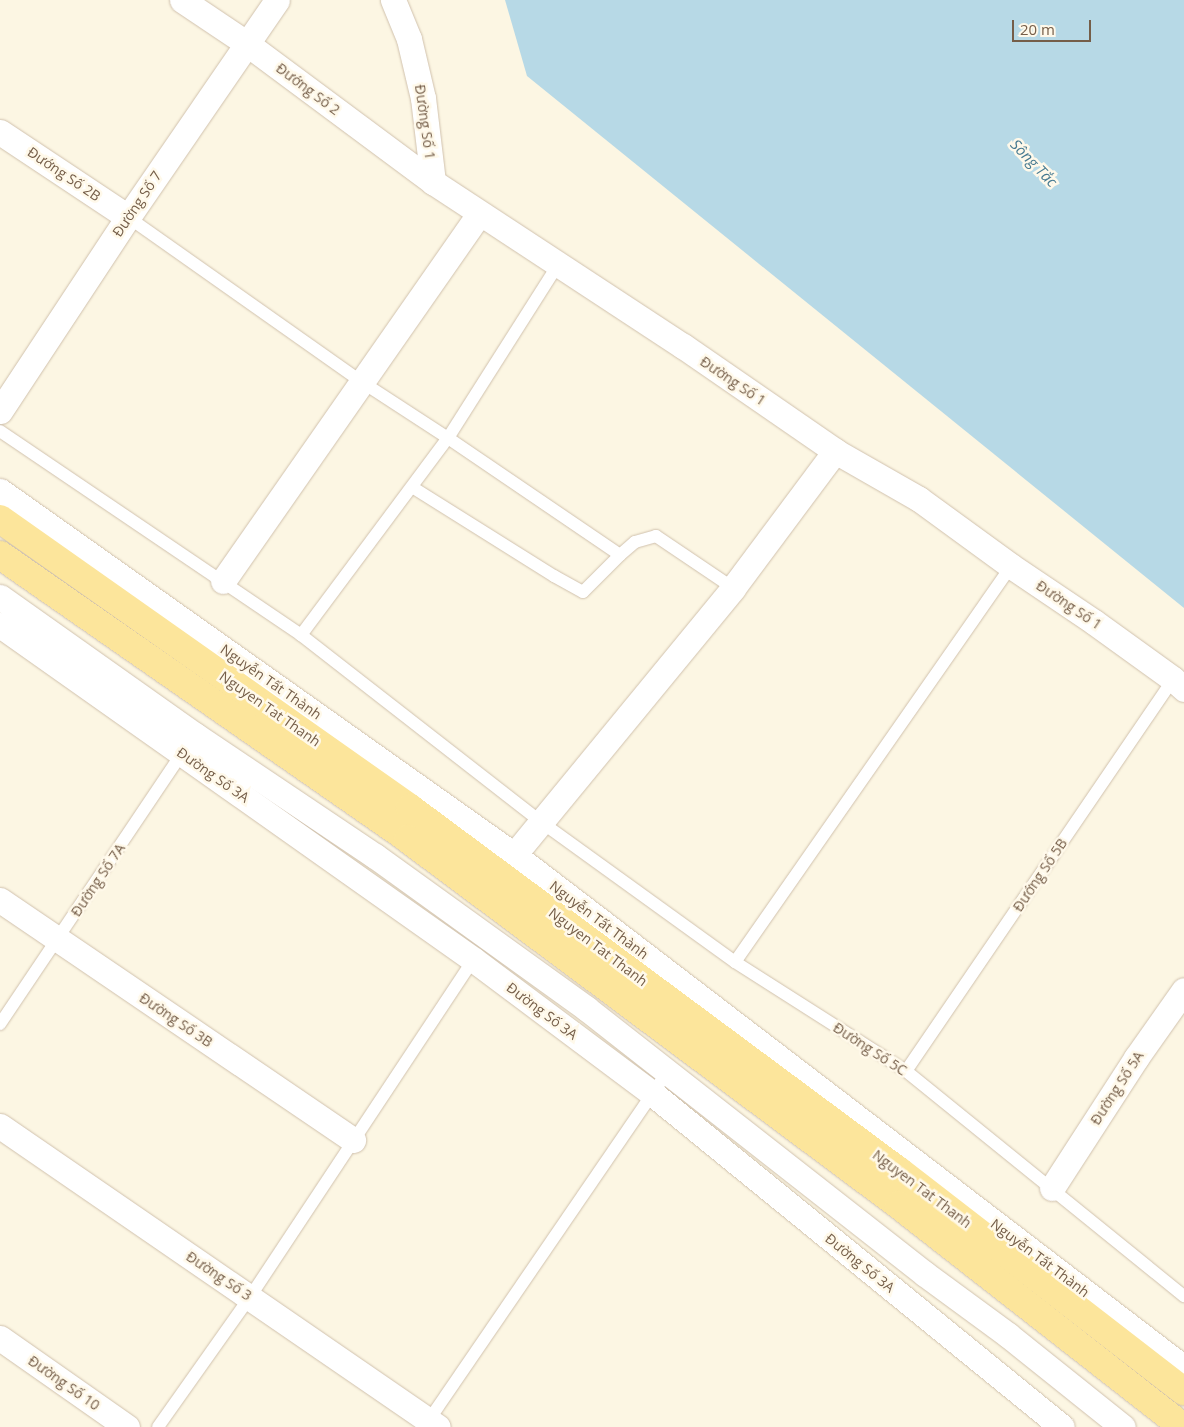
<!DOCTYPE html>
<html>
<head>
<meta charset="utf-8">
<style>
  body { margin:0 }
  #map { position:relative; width:1184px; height:1427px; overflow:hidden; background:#fcf6e3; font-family:"Open Sans",sans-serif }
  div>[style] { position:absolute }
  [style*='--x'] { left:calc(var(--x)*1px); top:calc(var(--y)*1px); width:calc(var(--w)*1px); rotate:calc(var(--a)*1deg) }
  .water>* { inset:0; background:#b7d9e6 }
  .roads { filter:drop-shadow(0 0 1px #d0c1ad) drop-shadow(0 0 1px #d0c1ad) }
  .lane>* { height:12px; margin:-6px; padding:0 6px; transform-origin:6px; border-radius:6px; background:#fff }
  .street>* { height:25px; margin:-12.5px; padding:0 12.5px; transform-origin:12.5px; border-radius:12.5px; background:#fff }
  .primary>* { height:28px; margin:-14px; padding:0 14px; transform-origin:14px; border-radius:14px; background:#fce59b }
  span { translate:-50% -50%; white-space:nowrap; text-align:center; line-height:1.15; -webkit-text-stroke:5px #fff9ea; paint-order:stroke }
  .street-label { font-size:14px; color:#755e49 }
  .water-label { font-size:15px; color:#457990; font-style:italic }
  .scale { position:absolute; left:1012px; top:20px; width:79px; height:22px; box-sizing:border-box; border:2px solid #755e49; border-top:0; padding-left:6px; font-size:15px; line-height:18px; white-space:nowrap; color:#755e49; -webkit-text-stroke:4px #fff9ea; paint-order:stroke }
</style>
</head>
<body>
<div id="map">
  <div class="water">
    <div style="clip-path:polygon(505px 0,1184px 0,1184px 608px,527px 76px)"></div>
  </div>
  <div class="roads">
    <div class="lane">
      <div style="--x:128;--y:217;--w:286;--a:35.2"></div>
      <div style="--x:362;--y:382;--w:103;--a:33.1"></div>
      <div style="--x:448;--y:438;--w:208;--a:34.2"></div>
      <div style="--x:620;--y:555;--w:20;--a:-41"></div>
      <div style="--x:635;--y:542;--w:22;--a:-16"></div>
      <div style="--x:656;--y:536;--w:93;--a:34"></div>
      <div style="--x:0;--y:431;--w:364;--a:34.1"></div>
      <div style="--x:301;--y:635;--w:304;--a:37.9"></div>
      <div style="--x:541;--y:822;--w:239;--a:35.8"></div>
      <div style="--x:735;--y:962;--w:203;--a:32.5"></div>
      <div style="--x:906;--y:1071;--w:358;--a:39"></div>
      <div style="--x:412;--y:487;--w:168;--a:32.1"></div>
      <div style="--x:554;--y:576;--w:33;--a:29"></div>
      <div style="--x:583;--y:592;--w:52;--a:-45"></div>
      <div style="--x:301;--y:635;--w:246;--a:-53.3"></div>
      <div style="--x:448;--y:438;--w:205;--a:-57.6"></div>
      <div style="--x:735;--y:962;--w:483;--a:-55.1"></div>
      <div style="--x:0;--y:1024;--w:330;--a:-56.1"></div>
      <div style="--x:906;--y:1071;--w:474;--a:-55.7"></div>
      <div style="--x:427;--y:1423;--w:427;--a:-55.6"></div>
      <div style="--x:158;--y:1427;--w:159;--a:-54.7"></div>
      <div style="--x:250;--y:1297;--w:409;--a:-56.5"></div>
    </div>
    <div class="street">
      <div style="--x:182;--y:0;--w:77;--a:33.9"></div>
      <div style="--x:246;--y:43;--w:233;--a:36.6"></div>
      <div style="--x:393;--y:0;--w:42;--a:67.7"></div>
      <div style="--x:409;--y:39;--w:61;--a:76.7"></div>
      <div style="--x:423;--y:98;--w:85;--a:83.2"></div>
      <div style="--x:433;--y:182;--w:299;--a:33.3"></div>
      <div style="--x:683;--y:346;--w:185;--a:34.6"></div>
      <div style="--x:835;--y:451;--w:97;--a:29.7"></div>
      <div style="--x:919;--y:499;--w:114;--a:36.1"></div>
      <div style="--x:1011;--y:566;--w:100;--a:34"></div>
      <div style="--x:1094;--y:622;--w:97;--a:35.8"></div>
      <div style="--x:1173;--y:679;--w:15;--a:42"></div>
      <div style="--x:0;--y:132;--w:154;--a:33.6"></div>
      <div style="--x:0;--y:411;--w:232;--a:-56.6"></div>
      <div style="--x:128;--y:217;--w:263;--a:-55.5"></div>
      <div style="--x:0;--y:491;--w:630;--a:35.31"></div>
      <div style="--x:514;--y:855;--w:844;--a:37.44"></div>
      <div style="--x:223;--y:581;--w:447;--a:-55.1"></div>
      <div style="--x:0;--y:597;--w:239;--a:35.3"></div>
      <div style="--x:195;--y:735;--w:217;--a:33.9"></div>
      <div style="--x:375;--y:856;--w:261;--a:35.8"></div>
      <div style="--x:587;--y:1009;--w:429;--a:38.1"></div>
      <div style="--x:925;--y:1274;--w:103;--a:36.3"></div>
      <div style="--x:1008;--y:1335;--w:147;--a:38.7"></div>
      <div style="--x:0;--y:625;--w:580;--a:35.25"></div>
      <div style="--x:474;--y:960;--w:224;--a:36.8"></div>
      <div style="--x:653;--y:1094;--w:527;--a:39.15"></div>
      <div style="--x:514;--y:855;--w:345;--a:-50.6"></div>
      <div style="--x:733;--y:588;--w:171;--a:-53.3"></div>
      <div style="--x:0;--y:900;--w:427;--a:34.2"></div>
      <div style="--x:0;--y:1126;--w:531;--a:34.5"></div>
      <div style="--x:1052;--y:1188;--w:155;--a:-57.1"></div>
      <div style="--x:1136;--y:1058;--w:83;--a:-54.8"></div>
      <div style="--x:0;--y:1338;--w:155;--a:35"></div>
    </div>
    <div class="primary">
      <div style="--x:0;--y:519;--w:502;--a:35.18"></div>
      <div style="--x:410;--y:808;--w:609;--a:36.59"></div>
      <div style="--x:899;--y:1171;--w:360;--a:37.7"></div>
      <div style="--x:0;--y:555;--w:497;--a:34.8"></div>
      <div style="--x:408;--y:839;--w:612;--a:36.7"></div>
      <div style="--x:899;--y:1205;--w:360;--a:38"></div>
    </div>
  </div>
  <div class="street-label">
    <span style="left:308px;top:89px;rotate:37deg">Đướng Số 2</span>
    <span style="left:425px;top:122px;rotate:82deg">Đường Số 1</span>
    <span style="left:64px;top:174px;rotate:34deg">Đướng Số 2B</span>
    <span style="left:137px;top:204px;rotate:-56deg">Đường Số 7</span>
    <span style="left:733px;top:381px;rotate:34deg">Đường Số 1</span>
    <span style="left:1069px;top:605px;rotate:34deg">Đường Số 1</span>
    <span style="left:271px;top:682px;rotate:35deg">Nguyễn Tất Thành</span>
    <span style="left:270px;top:709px;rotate:35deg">Nguyen Tat Thanh</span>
    <span style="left:213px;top:775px;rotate:35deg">Đường Số 3A</span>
    <span style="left:1040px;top:875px;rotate:-56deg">Đướng Số 5B</span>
    <span style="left:98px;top:880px;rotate:-56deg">Đường Số 7A</span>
    <span style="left:599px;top:920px;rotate:37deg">Nguyễn Tất Thành</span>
    <span style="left:598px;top:947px;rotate:37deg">Nguyen Tat Thanh</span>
    <span style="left:542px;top:1011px;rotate:37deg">Đường Số 3A</span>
    <span style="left:176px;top:1020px;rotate:34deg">Đường Số 3B</span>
    <span style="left:870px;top:1049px;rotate:33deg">Đường Số 5C</span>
    <span style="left:1117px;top:1088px;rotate:-57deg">Đường Số 5A</span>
    <span style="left:922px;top:1189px;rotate:37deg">Nguyen Tat Thanh</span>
    <span style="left:1040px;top:1258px;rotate:37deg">Nguyễn Tất Thành</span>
    <span style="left:860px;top:1263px;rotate:39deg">Đường Số 3A</span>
    <span style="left:219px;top:1276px;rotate:34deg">Đường Số 3</span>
    <span style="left:64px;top:1383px;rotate:35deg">Đường Số 10</span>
  </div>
  <div class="water-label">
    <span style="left:1034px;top:163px;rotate:46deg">Sông Tắc</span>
  </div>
  <div class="scale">20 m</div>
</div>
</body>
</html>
